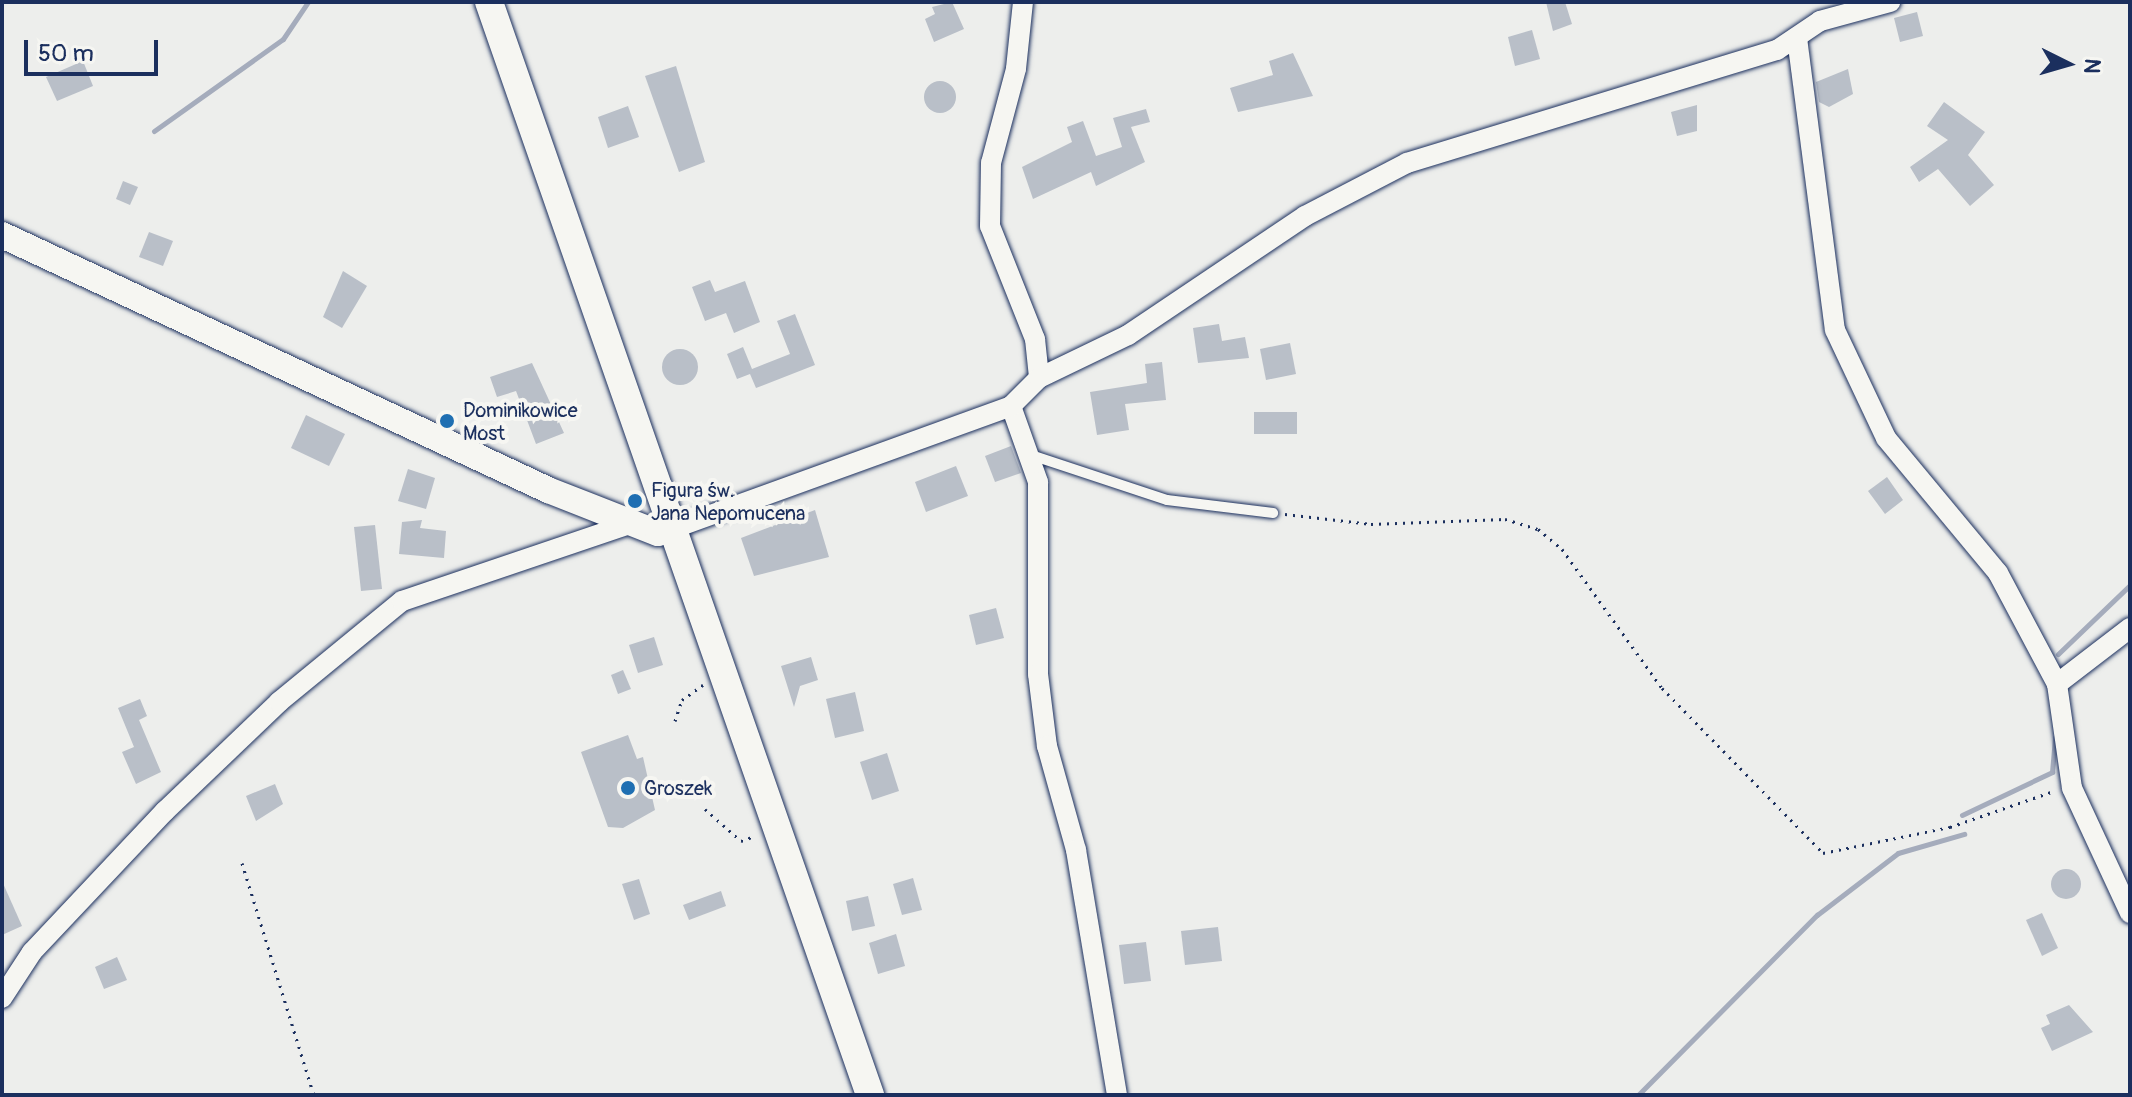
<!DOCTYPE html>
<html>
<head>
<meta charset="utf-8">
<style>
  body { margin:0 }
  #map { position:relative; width:2132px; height:1097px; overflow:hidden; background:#edeeec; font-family:Pangolin,sans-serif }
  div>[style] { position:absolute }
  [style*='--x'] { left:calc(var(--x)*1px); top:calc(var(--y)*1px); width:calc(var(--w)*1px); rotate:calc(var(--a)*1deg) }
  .stream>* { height:5px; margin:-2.5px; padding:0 2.5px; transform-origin:2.5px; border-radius:2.5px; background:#a5acbc }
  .building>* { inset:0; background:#b9bfc8 }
  .round { border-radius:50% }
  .path>* { height:3px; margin-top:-1.5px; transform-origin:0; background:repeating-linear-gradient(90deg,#1b2f5e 0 2px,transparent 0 8px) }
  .roads { filter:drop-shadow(0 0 2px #1b2f5e) drop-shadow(0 0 2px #1b2f5e) }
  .service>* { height:10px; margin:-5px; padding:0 5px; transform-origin:5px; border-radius:5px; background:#f6f6f2 }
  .minor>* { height:20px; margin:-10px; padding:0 10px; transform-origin:10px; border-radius:10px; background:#f6f6f2 }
  .tertiary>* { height:26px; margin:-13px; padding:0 13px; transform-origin:13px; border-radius:13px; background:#f6f6f2 }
  .secondary>* { height:28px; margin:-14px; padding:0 14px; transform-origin:14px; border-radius:14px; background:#f6f6f2 }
  .dots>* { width:22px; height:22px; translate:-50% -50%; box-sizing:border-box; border:4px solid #f6f6f2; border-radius:50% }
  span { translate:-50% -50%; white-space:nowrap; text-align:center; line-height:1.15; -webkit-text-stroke:8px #f6f6f2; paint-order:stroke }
  .poi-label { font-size:20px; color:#1b2f5e }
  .left { translate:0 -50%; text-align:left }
  .frame { position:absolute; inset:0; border:4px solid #1b2f5e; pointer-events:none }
  .north { position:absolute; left:2028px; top:24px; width:80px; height:80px; -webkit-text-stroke:6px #f6f6f2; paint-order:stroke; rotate:95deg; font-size:22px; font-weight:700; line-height:32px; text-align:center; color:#1b2f5e }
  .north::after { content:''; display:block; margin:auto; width:28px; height:36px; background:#1b2f5e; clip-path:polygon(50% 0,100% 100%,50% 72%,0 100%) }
  .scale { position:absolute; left:24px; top:40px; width:134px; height:36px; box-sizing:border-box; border:4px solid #1b2f5e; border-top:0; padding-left:10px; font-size:24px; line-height:28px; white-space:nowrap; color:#1b2f5e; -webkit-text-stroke:6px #f6f6f2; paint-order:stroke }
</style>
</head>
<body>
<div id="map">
  <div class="stream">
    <div style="--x:154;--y:131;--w:158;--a:-35.5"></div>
    <div style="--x:283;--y:39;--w:45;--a:-56"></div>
    <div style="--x:2058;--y:654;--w:100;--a:-43.8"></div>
    <div style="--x:1962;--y:815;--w:100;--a:-25.5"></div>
    <div style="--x:2052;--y:772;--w:35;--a:-85"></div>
    <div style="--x:1638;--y:1095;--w:254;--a:-45.2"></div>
    <div style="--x:1817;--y:915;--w:102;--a:-37.4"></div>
    <div style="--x:1898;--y:853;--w:69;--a:-16.1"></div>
  </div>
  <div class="building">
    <div style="clip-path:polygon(952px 2px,964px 29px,934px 42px,925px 19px,935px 14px,932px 7px)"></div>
    <div style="clip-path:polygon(1546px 2px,1565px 2px,1572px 24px,1553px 31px)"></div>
    <div style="clip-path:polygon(1917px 12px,1923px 36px,1900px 42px,1894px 18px)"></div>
    <div style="clip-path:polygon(1532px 30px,1540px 59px,1515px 66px,1508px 37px)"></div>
    <div style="clip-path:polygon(1293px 53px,1313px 96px,1238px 112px,1230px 88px,1273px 75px,1269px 61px)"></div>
    <div style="clip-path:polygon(83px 61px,93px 86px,57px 101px,46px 77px)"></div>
    <div style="clip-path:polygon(676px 66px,705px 162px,679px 172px,645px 76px)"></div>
    <div style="clip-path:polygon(1848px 69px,1853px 94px,1829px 107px,1819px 102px,1816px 82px)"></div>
    <div class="round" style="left:924px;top:81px;width:32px;height:32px"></div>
    <div style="clip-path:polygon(1944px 102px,1985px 132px,1968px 155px,1994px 185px,1970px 206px,1938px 169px,1919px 182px,1910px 167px,1948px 140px,1927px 126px)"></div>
    <div style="clip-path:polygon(1697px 105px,1697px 131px,1677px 136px,1671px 112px)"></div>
    <div style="clip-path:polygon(628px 106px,639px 137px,608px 148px,598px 117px)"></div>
    <div style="clip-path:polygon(1146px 109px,1150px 122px,1131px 127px,1145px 162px,1096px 186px,1091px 172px,1033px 199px,1022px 167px,1072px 142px,1067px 127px,1083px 121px,1096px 156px,1122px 147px,1113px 118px)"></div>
    <div style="clip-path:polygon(123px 181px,138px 187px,130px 205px,116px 199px)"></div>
    <div style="clip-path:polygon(149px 232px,173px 241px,163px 266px,139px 257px)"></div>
    <div style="clip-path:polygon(343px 271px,367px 286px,342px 328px,323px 317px)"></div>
    <div style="clip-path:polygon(710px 280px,715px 292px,745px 281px,760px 322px,734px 333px,726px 313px,705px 321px,692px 287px)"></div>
    <div style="clip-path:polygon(795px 314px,815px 365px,756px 388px,750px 374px,737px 379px,727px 354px,743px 347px,752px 369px,790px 354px,777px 321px)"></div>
    <div style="clip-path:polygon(1219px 324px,1222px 341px,1245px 337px,1249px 358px,1198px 363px,1193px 328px)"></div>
    <div style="clip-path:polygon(1290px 343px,1296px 374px,1266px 380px,1260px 349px)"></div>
    <div class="round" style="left:662px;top:349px;width:36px;height:36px"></div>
    <div style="clip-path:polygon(1162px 362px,1166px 400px,1125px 404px,1129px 430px,1097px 435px,1090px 392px,1147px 383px,1145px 364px)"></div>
    <div style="clip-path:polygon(532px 363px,564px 433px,536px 444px,516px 391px,497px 397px,490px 377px)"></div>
    <div style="clip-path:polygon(1254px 412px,1297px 412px,1297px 434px,1254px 434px)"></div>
    <div style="clip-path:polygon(306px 415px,345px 434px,329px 466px,291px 448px)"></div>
    <div style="clip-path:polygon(1011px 446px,1021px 473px,995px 482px,985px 456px)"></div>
    <div style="clip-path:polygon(956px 466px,968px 496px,926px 512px,915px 482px)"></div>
    <div style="clip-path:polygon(408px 469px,435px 478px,426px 509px,398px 501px)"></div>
    <div style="clip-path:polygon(1887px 477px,1903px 500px,1885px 514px,1868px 491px)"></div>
    <div style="clip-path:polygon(815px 510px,829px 557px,754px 576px,741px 538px)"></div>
    <div style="clip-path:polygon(422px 520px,420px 528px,446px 531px,444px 558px,399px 554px,402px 522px)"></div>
    <div style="clip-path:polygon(375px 525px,382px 589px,361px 591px,354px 527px)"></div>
    <div style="clip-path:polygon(996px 608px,1004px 638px,976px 645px,969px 615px)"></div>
    <div style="clip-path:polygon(654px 637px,663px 665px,638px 673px,629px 645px)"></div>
    <div style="clip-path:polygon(811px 657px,818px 680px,800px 686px,794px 707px,781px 666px)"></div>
    <div style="clip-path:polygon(623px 670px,631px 689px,618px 694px,611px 675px)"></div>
    <div style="clip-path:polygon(855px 692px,864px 731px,835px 738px,826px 699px)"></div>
    <div style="clip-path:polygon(140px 699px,147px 716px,139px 720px,161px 772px,136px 784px,122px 752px,134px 747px,118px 708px)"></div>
    <div style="clip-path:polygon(628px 735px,637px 759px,643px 757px,655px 810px,623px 828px,608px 827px,581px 752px)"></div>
    <div style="clip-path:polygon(887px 753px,899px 791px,872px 800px,860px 762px)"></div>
    <div style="clip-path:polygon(275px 784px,283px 804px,256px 821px,246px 796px)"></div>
    <div class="round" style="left:2051px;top:869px;width:30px;height:30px"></div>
    <div style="clip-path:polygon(913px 878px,922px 910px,902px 915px,893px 884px)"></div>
    <div style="clip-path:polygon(639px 879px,650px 914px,634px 920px,622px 884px)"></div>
    <div style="clip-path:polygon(2px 881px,22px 926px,2px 935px)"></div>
    <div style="clip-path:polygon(721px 891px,726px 906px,689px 920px,683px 905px)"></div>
    <div style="clip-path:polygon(868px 896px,875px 926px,852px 931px,846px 901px)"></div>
    <div style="clip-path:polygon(2042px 913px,2058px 948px,2042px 956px,2026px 920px)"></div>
    <div style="clip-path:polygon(1218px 927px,1222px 961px,1185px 965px,1181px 931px)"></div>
    <div style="clip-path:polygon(896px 934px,905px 966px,878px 974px,869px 943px)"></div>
    <div style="clip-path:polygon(1146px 942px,1151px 981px,1124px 984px,1119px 945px)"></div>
    <div style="clip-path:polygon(117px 957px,127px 980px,104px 989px,95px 967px)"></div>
    <div style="clip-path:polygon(2069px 1005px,2093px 1032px,2052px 1051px,2041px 1028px,2050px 1024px,2046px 1015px)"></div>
  </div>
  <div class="path">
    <div style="--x:1285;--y:514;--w:87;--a:6.6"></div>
    <div style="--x:1371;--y:524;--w:134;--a:-2.1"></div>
    <div style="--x:1505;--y:519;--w:34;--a:17"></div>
    <div style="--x:1538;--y:529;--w:31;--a:40"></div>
    <div style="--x:1562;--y:549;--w:171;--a:54.3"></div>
    <div style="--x:1662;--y:688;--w:231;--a:45.7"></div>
    <div style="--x:1823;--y:853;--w:130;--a:-11.6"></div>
    <div style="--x:1950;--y:827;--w:110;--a:-19.1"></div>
    <div style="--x:675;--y:721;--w:22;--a:-72"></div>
    <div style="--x:682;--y:700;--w:26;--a:-36"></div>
    <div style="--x:705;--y:809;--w:48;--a:41.6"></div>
    <div style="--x:741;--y:841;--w:15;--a:-20"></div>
    <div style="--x:242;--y:863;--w:243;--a:72.8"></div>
  </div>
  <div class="roads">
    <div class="service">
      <div style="--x:1034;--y:456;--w:140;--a:18.3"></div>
      <div style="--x:1167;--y:500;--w:107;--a:7"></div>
    </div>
    <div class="minor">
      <div style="--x:1023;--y:2;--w:67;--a:96"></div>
      <div style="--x:1016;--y:69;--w:97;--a:104.9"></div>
      <div style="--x:991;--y:163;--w:63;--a:90.9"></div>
      <div style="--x:990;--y:226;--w:122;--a:68.3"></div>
      <div style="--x:1035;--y:339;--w:39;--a:84"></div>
      <div style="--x:1797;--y:38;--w:294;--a:82.6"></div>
      <div style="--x:1835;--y:330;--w:119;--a:64.7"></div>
      <div style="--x:1886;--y:438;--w:175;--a:50.3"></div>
      <div style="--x:1998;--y:573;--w:126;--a:62"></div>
      <div style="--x:2057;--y:684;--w:105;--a:81.8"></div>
      <div style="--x:2072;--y:788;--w:138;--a:65.1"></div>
      <div style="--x:1011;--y:406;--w:81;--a:70.4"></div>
      <div style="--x:1038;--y:482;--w:192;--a:90"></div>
      <div style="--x:1038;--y:674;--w:73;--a:82.9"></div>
      <div style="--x:1047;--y:746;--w:108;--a:74.4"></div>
      <div style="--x:1076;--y:850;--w:248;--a:80.5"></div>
      <div style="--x:672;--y:529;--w:361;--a:-19.9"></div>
      <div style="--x:1011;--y:406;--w:40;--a:-45"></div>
      <div style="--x:1039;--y:378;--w:99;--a:-25.8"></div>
      <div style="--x:1128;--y:335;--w:213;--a:-33.9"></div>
      <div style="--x:1305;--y:216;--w:115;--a:-27.5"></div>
      <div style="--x:1407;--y:163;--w:387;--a:-17"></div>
      <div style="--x:1777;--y:50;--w:52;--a:-34"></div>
      <div style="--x:1820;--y:21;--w:73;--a:-15.2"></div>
      <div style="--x:2057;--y:684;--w:92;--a:-37.5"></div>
      <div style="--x:2;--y:998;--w:55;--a:-56.9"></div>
      <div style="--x:32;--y:952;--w:194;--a:-46.7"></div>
      <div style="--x:165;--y:811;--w:158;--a:-43.7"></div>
      <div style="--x:279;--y:702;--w:159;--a:-39.4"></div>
      <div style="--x:402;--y:601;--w:241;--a:-18.7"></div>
    </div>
    <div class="tertiary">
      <div style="--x:2;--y:235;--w:603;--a:25.03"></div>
      <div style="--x:548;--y:490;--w:118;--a:21.4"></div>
      <div style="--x:658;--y:533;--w:15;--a:-16"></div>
    </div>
    <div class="secondary">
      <div style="--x:489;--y:2;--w:1158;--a:70.78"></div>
    </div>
  </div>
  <div class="dots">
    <div style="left:447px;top:421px;background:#1f6fb2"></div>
    <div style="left:635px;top:501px;background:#1f6fb2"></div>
    <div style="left:628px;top:788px;background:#1f6fb2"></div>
  </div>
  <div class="poi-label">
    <span class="left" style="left:463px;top:422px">Dominikowice<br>Most</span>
    <span class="left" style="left:651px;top:502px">Figura św.<br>Jana Nepomucena</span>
    <span class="left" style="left:644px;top:788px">Groszek</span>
  </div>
  <div class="frame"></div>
  <div class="north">N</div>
  <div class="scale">50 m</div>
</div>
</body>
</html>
